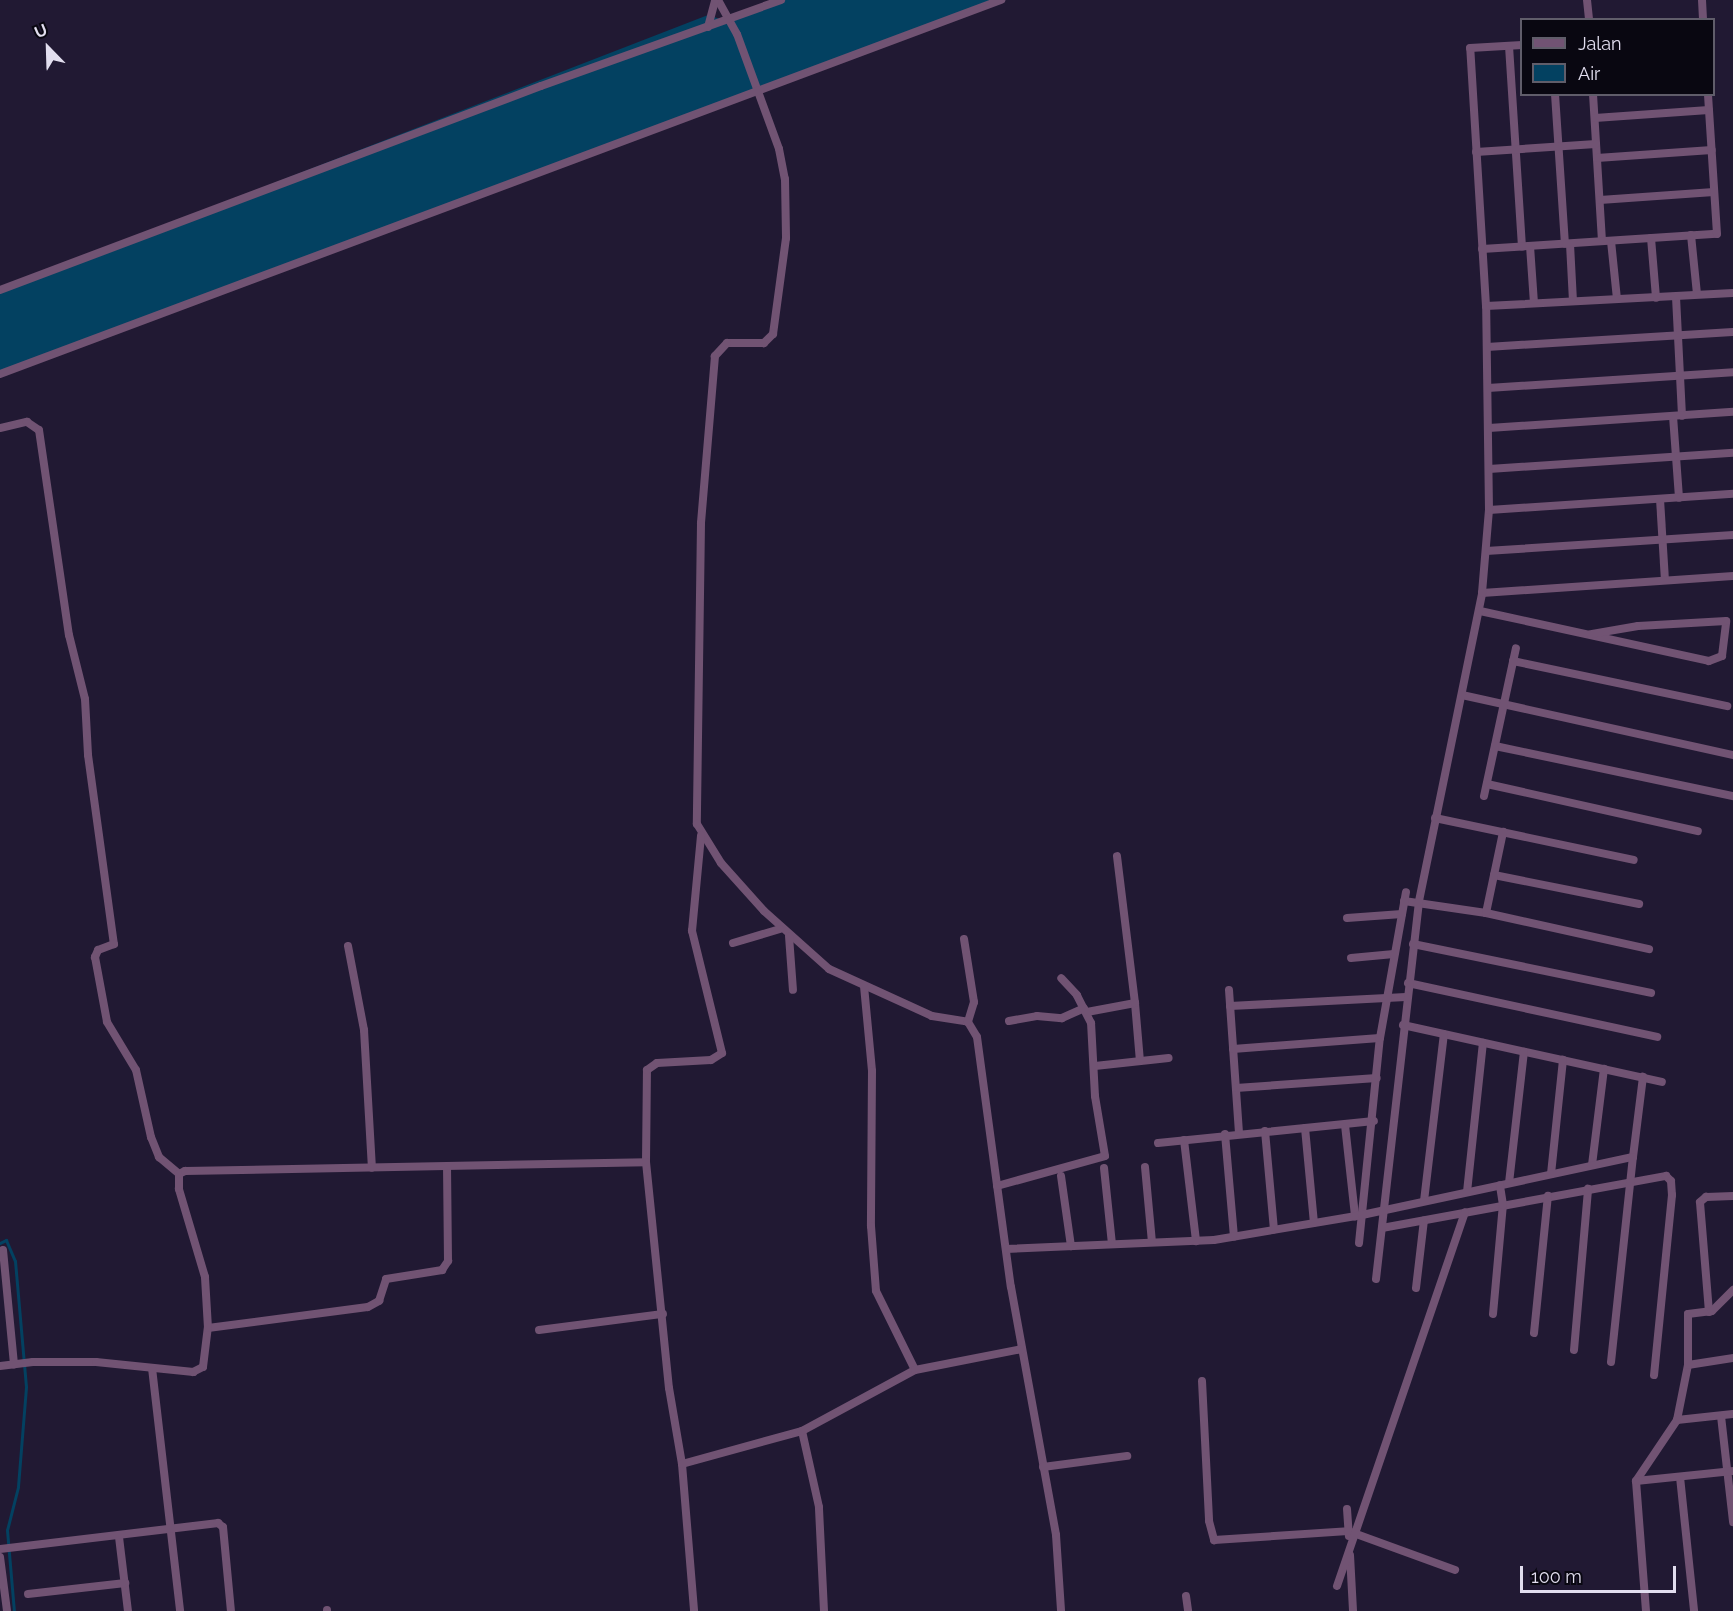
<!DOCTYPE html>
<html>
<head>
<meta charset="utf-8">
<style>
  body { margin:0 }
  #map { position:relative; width:1733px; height:1611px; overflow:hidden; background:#211933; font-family:Raleway,sans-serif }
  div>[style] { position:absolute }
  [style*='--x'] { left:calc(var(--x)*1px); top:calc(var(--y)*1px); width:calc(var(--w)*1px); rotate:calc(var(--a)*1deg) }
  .water>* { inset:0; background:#034161 }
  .stream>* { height:3px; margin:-1.5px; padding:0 1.5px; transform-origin:1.5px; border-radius:1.5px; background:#034161 }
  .minor>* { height:8px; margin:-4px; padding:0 4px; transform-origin:4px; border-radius:4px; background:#715373 }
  span { translate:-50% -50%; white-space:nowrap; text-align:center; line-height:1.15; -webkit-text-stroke:4.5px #090711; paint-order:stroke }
  .legend { position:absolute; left:1520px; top:18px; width:195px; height:78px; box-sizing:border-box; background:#090711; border:2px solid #605d6a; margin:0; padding:8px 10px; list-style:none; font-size:18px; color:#e2deef }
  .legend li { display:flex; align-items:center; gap:12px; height:30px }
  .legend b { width:30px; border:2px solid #605d6a }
  .north { position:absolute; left:18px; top:18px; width:60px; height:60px; -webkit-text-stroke:4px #090711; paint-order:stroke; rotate:337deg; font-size:16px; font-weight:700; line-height:24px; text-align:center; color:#e2deef }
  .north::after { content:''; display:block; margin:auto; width:21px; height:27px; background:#e2deef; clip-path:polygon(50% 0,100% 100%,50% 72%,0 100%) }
  .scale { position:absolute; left:1520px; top:1566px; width:156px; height:27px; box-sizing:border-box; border:3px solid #e2deef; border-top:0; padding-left:8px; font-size:18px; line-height:21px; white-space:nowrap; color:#e2deef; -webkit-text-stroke:4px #090711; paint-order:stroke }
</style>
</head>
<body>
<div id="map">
  <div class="water">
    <div style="clip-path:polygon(781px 0,999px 0,0 372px,0 289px,708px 15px,726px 21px)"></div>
  </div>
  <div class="stream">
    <div style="--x:0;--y:1243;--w:7;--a:-27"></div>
    <div style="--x:6;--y:1240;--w:23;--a:67"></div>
    <div style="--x:15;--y:1261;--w:126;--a:85"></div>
    <div style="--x:26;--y:1387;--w:100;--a:94.6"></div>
    <div style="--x:18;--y:1487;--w:44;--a:104.3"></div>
    <div style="--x:7;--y:1530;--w:81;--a:85.1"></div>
  </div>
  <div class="minor">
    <div style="--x:718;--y:0;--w:39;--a:61"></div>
    <div style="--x:737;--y:34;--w:122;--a:69.9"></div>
    <div style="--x:779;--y:149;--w:31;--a:79"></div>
    <div style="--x:785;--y:179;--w:59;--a:89"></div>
    <div style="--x:786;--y:238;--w:97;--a:97.7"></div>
    <div style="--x:773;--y:334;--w:13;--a:135"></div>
    <div style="--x:764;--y:343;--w:37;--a:180"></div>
    <div style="--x:727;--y:343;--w:18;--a:133"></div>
    <div style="--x:715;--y:356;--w:168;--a:94.8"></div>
    <div style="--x:701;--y:523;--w:301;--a:90.8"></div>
    <div style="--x:697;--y:824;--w:46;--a:58.4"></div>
    <div style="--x:721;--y:863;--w:64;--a:48.1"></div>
    <div style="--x:764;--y:911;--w:87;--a:41.7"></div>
    <div style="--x:829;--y:969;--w:113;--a:24.5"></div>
    <div style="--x:932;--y:1016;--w:36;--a:9"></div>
    <div style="--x:968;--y:1022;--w:17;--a:59"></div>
    <div style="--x:977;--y:1037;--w:252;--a:82.3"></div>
    <div style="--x:1011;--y:1287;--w:252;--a:79.7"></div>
    <div style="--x:1056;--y:1535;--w:76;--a:86.2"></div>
    <div style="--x:1587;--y:0;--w:20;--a:84"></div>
    <div style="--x:1702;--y:0;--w:20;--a:87"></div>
    <div style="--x:708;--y:27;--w:28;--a:-75"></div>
    <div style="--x:1509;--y:46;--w:201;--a:86.3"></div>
    <div style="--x:1555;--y:94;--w:150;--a:86.2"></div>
    <div style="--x:1593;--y:94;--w:147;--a:86.5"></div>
    <div style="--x:1595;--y:118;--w:114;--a:-4"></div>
    <div style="--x:1476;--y:152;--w:120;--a:-3.8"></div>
    <div style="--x:1597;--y:158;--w:115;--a:-4"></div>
    <div style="--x:1600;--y:200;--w:114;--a:-4"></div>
    <div style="--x:1691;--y:235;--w:59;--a:84.2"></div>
    <div style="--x:1651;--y:238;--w:60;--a:85.2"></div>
    <div style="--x:1611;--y:241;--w:58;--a:84.1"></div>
    <div style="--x:1570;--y:244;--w:57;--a:87"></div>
    <div style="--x:1530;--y:246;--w:57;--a:86"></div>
    <div style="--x:1482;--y:249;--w:235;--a:-3.7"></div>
    <div style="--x:1717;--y:234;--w:140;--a:-93.7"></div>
    <div style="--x:0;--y:290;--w:578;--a:-20.66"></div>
    <div style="--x:541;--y:86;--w:255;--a:-19.7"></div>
    <div style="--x:1676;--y:297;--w:119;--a:87.1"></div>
    <div style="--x:1486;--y:306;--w:258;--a:-93.5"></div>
    <div style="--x:1470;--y:48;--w:52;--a:-3.3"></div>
    <div style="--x:1487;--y:347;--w:246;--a:-3.5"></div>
    <div style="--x:0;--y:374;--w:1069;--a:-20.49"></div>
    <div style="--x:1488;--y:388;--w:246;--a:-3.7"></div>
    <div style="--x:1673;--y:416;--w:82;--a:85.8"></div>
    <div style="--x:0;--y:428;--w:28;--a:-13"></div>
    <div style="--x:27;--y:422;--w:14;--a:34"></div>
    <div style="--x:39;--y:430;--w:207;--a:81.7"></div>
    <div style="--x:69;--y:635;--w:66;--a:76"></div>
    <div style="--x:85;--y:699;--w:56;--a:86.9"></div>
    <div style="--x:88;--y:755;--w:191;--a:82.2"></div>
    <div style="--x:114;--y:944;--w:17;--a:159"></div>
    <div style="--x:98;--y:950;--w:8;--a:113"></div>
    <div style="--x:95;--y:957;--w:66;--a:79.5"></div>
    <div style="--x:107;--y:1022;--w:56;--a:58.9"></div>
    <div style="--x:136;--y:1070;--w:69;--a:77.4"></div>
    <div style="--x:151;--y:1137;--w:22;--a:68"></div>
    <div style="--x:159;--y:1157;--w:26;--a:40"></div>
    <div style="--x:1489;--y:428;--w:245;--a:-3.8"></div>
    <div style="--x:1489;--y:469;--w:245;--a:-3.8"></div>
    <div style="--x:1660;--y:499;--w:81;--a:86.5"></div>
    <div style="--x:1489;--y:510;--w:245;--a:-3.8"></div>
    <div style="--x:1486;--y:551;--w:248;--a:-3.7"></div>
    <div style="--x:1482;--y:593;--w:252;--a:-3.9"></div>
    <div style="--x:1480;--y:611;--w:234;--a:12.3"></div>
    <div style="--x:1709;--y:661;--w:14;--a:-21"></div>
    <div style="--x:1722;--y:656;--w:35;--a:-83"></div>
    <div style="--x:1726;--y:621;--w:88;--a:176.7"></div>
    <div style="--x:1638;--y:626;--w:48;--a:170.3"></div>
    <div style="--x:1513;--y:661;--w:219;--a:11.9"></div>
    <div style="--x:1462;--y:695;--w:278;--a:12.5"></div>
    <div style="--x:1495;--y:746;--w:243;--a:11.9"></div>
    <div style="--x:1487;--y:784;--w:216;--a:12.6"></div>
    <div style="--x:1484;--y:796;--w:151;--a:-77.8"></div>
    <div style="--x:1435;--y:818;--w:203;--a:11.9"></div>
    <div style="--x:1494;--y:875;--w:148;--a:11.3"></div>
    <div style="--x:1404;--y:901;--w:83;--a:8.3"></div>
    <div style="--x:1486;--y:913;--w:167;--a:12.5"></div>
    <div style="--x:1486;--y:913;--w:83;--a:-78.1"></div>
    <div style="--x:1347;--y:918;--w:55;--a:-4.2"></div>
    <div style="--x:789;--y:936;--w:54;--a:85.8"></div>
    <div style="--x:964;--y:939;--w:64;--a:81"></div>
    <div style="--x:974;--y:1002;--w:21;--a:107"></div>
    <div style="--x:733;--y:943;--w:49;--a:-16.6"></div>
    <div style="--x:1413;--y:944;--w:243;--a:11.6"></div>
    <div style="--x:348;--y:946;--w:86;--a:79.2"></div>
    <div style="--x:364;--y:1030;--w:138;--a:86.7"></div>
    <div style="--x:1351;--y:958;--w:43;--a:-5.3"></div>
    <div style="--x:1408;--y:983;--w:255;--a:12.2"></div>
    <div style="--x:864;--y:986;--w:85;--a:84.6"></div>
    <div style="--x:872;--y:1071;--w:155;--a:90.4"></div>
    <div style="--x:871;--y:1226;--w:65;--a:85.6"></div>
    <div style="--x:876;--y:1291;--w:88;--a:63.7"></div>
    <div style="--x:1229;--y:990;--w:143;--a:86"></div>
    <div style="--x:1135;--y:1003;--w:58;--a:85.1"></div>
    <div style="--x:1230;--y:1006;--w:176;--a:-2.9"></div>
    <div style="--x:1087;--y:1012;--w:49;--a:-10.6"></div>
    <div style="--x:1135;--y:1003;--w:148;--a:-97"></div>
    <div style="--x:1009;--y:1021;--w:28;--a:-10"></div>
    <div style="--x:1037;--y:1016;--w:25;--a:5"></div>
    <div style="--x:1062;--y:1018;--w:24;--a:-24"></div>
    <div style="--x:1403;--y:1025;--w:265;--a:12.4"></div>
    <div style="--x:1233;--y:1049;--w:147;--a:-4.3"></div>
    <div style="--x:1095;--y:1066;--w:74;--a:-6.2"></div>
    <div style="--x:1236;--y:1088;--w:141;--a:-4.1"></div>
    <div style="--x:1345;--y:1125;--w:92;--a:83.7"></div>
    <div style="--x:1305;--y:1128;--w:95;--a:84.6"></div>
    <div style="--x:1265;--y:1131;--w:99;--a:84.8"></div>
    <div style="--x:1225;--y:1134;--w:103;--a:85"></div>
    <div style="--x:1184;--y:1140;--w:102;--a:83.2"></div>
    <div style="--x:1158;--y:1143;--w:217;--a:-5.8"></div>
    <div style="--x:646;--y:1162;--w:92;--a:-89.4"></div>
    <div style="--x:647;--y:1070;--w:12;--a:-35"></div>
    <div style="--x:657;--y:1063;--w:54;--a:-3.2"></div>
    <div style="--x:711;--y:1060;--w:13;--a:-32"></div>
    <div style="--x:722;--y:1053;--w:126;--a:-103.8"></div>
    <div style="--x:692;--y:931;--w:96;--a:-84.6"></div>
    <div style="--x:1592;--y:1165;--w:97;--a:-82.9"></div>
    <div style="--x:1145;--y:1167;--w:75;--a:84.7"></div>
    <div style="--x:1104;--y:1168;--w:76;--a:84"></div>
    <div style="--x:1551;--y:1174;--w:115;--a:-84"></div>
    <div style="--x:1061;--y:1176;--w:71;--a:81.9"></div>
    <div style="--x:1509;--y:1183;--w:132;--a:-83.5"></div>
    <div style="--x:997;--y:1186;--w:112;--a:-15.5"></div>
    <div style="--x:1105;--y:1156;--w:61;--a:-99.5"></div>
    <div style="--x:1095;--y:1096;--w:73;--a:-93.1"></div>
    <div style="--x:1091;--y:1023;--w:31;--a:-117"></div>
    <div style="--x:1077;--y:995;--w:23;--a:-133"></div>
    <div style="--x:1467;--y:1192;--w:150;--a:-83.9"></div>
    <div style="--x:1424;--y:1201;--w:168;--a:-83.2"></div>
    <div style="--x:1382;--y:1228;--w:289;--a:-10.4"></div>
    <div style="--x:1666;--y:1176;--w:7;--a:45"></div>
    <div style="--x:1671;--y:1181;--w:14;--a:86"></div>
    <div style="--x:1672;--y:1195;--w:181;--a:95.7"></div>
    <div style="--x:1359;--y:1243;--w:206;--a:-84.2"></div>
    <div style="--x:1380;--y:1038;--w:148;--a:-79.9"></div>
    <div style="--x:1006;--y:1249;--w:208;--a:-2.5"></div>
    <div style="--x:1214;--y:1240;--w:150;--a:-9.6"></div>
    <div style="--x:1362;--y:1215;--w:277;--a:-12.1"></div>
    <div style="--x:1633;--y:1157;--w:81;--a:-82.9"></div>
    <div style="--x:3;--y:1250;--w:115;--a:84.5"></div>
    <div style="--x:1376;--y:1279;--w:380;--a:-83.5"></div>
    <div style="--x:1419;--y:901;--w:314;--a:-78.4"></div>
    <div style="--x:1482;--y:593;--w:83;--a:-85.2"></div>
    <div style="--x:1489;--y:510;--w:204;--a:-90.8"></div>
    <div style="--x:1486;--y:306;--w:247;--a:-3"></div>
    <div style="--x:1416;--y:1288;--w:68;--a:-83.3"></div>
    <div style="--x:1709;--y:1312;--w:110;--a:-94.7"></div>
    <div style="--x:1700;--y:1202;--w:8;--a:-40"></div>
    <div style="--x:1706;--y:1197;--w:27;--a:-2"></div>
    <div style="--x:1493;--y:1314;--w:109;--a:-84.8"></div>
    <div style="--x:1503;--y:1205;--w:20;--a:-99"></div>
    <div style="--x:208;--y:1328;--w:161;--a:-7.5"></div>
    <div style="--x:368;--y:1307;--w:13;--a:-29"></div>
    <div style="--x:379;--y:1301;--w:23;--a:-72"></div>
    <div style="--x:386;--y:1279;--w:57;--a:-9.1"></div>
    <div style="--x:442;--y:1270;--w:11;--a:-56"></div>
    <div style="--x:448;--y:1261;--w:94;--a:-90.6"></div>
    <div style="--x:539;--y:1330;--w:125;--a:-7.4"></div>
    <div style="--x:1534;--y:1333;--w:138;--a:-84.2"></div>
    <div style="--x:1574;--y:1350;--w:162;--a:-85"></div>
    <div style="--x:1611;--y:1362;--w:206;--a:-83.9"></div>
    <div style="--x:1688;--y:1365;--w:46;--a:-8.8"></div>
    <div style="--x:0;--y:1366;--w:33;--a:-7"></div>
    <div style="--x:33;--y:1362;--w:63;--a:0"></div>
    <div style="--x:96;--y:1362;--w:98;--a:5.9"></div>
    <div style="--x:193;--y:1372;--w:11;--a:-27"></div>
    <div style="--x:203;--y:1367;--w:39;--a:-83"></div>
    <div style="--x:208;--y:1328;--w:51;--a:-93.4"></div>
    <div style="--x:205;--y:1277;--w:92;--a:-106.5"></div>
    <div style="--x:179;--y:1189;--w:15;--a:-90"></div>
    <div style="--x:179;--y:1174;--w:7;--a:-27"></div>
    <div style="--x:185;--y:1171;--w:461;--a:-1.1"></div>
    <div style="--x:646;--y:1162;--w:227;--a:84.2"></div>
    <div style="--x:669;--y:1388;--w:77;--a:80.3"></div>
    <div style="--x:682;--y:1464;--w:147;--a:85.3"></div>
    <div style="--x:152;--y:1368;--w:245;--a:83.4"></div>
    <div style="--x:1202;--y:1381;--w:140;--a:87.1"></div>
    <div style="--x:1209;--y:1521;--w:20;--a:75"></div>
    <div style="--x:1214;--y:1540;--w:134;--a:-3.8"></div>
    <div style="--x:1348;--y:1531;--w:114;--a:20"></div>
    <div style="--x:1721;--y:1416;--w:107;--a:83.5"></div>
    <div style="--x:1677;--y:1420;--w:56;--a:-6.1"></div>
    <div style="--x:682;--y:1464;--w:124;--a:-15.4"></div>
    <div style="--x:1043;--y:1467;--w:85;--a:-7.5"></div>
    <div style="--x:1680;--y:1477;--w:135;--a:84"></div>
    <div style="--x:1636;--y:1481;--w:73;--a:-56.1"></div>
    <div style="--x:1677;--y:1420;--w:56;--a:-78.7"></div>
    <div style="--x:1688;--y:1365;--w:51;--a:-90"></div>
    <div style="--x:1688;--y:1314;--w:24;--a:-7"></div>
    <div style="--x:1712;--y:1311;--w:30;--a:-45"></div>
    <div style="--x:1347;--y:1509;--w:27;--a:86"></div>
    <div style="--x:119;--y:1537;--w:75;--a:83.1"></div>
    <div style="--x:0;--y:1549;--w:220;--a:-6.8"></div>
    <div style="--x:218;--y:1523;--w:6;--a:39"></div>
    <div style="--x:223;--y:1527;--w:84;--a:84.6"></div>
    <div style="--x:1350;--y:1555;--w:56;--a:86.9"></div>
    <div style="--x:0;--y:1557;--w:54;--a:82.6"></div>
    <div style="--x:1337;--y:1586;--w:395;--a:-71.1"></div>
    <div style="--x:28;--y:1594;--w:98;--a:-6.5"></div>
    <div style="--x:1186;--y:1596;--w:15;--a:82"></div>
    <div style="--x:327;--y:1610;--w:1;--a:90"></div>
    <div style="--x:824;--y:1611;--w:104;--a:-92.8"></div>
    <div style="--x:819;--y:1507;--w:78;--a:-102.6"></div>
    <div style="--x:802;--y:1431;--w:128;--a:-28.4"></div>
    <div style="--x:915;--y:1370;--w:109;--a:-11.1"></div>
    <div style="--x:1646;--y:1611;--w:130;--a:-94.4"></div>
    <div style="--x:1636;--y:1481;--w:98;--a:-5.9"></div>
  </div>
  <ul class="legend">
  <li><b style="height:8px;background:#715373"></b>Jalan</li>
  <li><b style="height:16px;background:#034161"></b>Air</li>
  </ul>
  <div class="north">U</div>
  <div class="scale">100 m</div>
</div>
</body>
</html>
